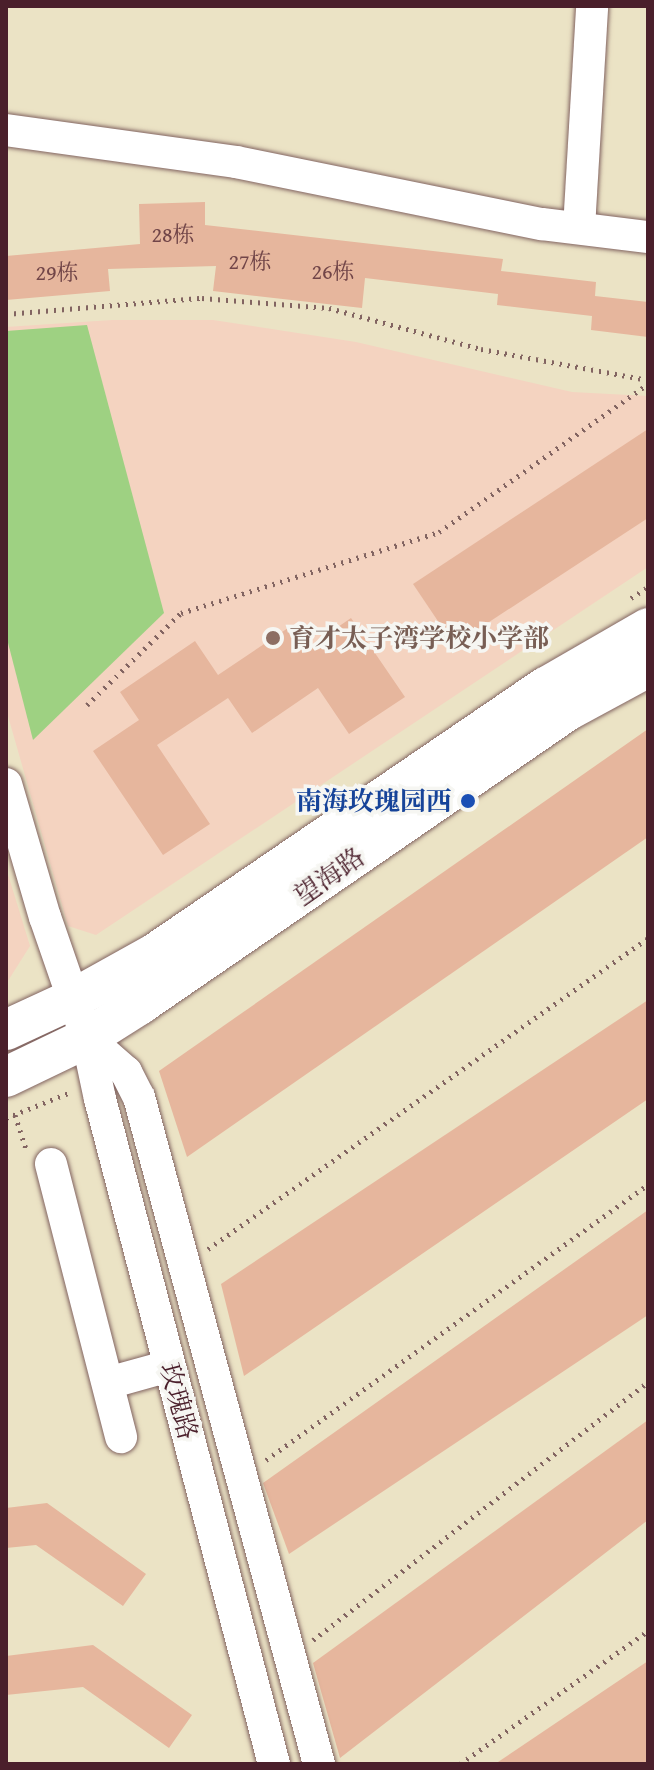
<!DOCTYPE html>
<html>
<head>
<meta charset="utf-8">
<style>
  body { margin:0 }
  #map { position:relative; width:654px; height:1770px; overflow:hidden; background:#ebe3c5; font-family:"Gentium Book Plus","Noto Serif SC",serif }
  div>[style] { position:absolute }
  [style*='--x'] { left:calc(var(--x)*1px); top:calc(var(--y)*1px); width:calc(var(--w)*1px); rotate:calc(var(--a)*1deg) }
  .built>* { inset:0; background:#f4d3c0 }
  .green>* { inset:0; background:#9ed182 }
  .building>* { inset:0; background:#e6b69d }
  .path>* { height:5px; margin-top:-2.5px; transform-origin:0; background:repeating-linear-gradient(90deg,#826461 0 2px,transparent 0 8px) }
  .roads { filter:drop-shadow(0 0 2px #826461) drop-shadow(0 0 2px #826461) }
  .minor>* { height:32px; margin:-16px; padding:0 16px; transform-origin:16px; border-radius:16px; background:#fff }
  .major>* { height:40px; margin:-20px; padding:0 20px; transform-origin:20px; border-radius:20px; background:#fff }
  .dots>* { width:22px; height:22px; translate:-50% -50%; box-sizing:border-box; border:4px solid #f6f6f2; border-radius:50% }
  span { translate:-50% -50%; white-space:nowrap; text-align:center; line-height:1.15; -webkit-text-stroke:7px #f6f6f2; paint-order:stroke }
  .number-label { font-size:22px; color:#714548 }
  .number-label span { -webkit-text-stroke-width:0 }
  .education-label { font-size:26px; color:#785e54; font-weight:700 }
  .left { translate:0 -50%; text-align:left }
  .transit-label { font-size:26px; color:#164399; font-weight:700 }
  .right { translate:-100% -50%; text-align:right }
  .street-label { font-size:26px; color:#4a1f2b }
  .frame { position:absolute; inset:0; border:8px solid #4a1f2b; pointer-events:none }
</style>
</head>
<body>
<div id="map">
  <div class="built">
    <div style="clip-path:polygon(112px 320px,213px 320px,356px 342px,572px 392px,648px 396px,648px 567px,96px 935px,68px 926px,6px 709px,6px 327px)"></div>
    <div style="clip-path:polygon(6px 868px,30px 946px,6px 984px)"></div>
  </div>
  <div class="green">
    <div style="clip-path:polygon(87px 325px,164px 613px,33px 740px,6px 635px,6px 331px)"></div>
  </div>
  <div class="building">
    <div style="clip-path:polygon(205px 202px,205px 225px,503px 259px,501px 271px,596px 282px,595px 296px,648px 302px,648px 337px,591px 330px,592px 316px,497px 305px,498px 294px,365px 278px,362px 308px,213px 291px,216px 266px,108px 269px,110px 291px,6px 300px,6px 256px,140px 244px,139px 204px)"></div>
    <div style="clip-path:polygon(648px 429px,648px 518px,454px 645px,413px 584px)"></div>
    <div style="clip-path:polygon(351px 618px,405px 697px,349px 734px,318px 688px,252px 733px,228px 698px,157px 745px,210px 824px,163px 855px,93px 751px,139px 720px,120px 692px,195px 641px,218px 675px,288px 628px,303px 651px)"></div>
    <div style="clip-path:polygon(648px 729px,648px 837px,187px 1157px,159px 1071px)"></div>
    <div style="clip-path:polygon(648px 1000px,648px 1099px,244px 1376px,221px 1284px)"></div>
    <div style="clip-path:polygon(648px 1210px,648px 1315px,289px 1554px,263px 1483px)"></div>
    <div style="clip-path:polygon(648px 1420px,648px 1520px,340px 1758px,313px 1663px)"></div>
    <div style="clip-path:polygon(47px 1503px,146px 1574px,123px 1606px,36px 1545px,6px 1548px,6px 1508px)"></div>
    <div style="clip-path:polygon(93px 1645px,192px 1715px,169px 1748px,83px 1687px,6px 1695px,6px 1656px)"></div>
    <div style="clip-path:polygon(648px 1661px,648px 1764px,495px 1764px)"></div>
  </div>
  <div class="path">
    <div style="--x:6;--y:314;--w:197;--a:-4.7"></div>
    <div style="--x:202;--y:298;--w:127;--a:4.5"></div>
    <div style="--x:329;--y:308;--w:157;--a:15.1"></div>
    <div style="--x:481;--y:349;--w:170;--a:10.5"></div>
    <div style="--x:631;--y:598;--w:20;--a:-33"></div>
    <div style="--x:87;--y:705;--w:132;--a:-44.4"></div>
    <div style="--x:181;--y:613;--w:270;--a:-17.4"></div>
    <div style="--x:439;--y:532;--w:256;--a:-35.3"></div>
    <div style="--x:15;--y:1115;--w:39;--a:72"></div>
    <div style="--x:6;--y:1118;--w:70;--a:-21.8"></div>
    <div style="--x:208;--y:1249;--w:539;--a:-35.25"></div>
    <div style="--x:266;--y:1460;--w:471;--a:-35.8"></div>
    <div style="--x:313;--y:1640;--w:423;--a:-37.6"></div>
    <div style="--x:460;--y:1764;--w:230;--a:-35.3"></div>
  </div>
  <div class="roads">
    <div class="minor">
      <div style="--x:6;--y:130;--w:232;--a:7.9"></div>
      <div style="--x:236;--y:162;--w:312;--a:11.5"></div>
      <div style="--x:542;--y:224;--w:107;--a:7"></div>
      <div style="--x:579;--y:228;--w:222;--a:-86.6"></div>
      <div style="--x:6;--y:784;--w:139;--a:73.7"></div>
      <div style="--x:45;--y:917;--w:128;--a:70.9"></div>
      <div style="--x:87;--y:1038;--w:62;--a:78"></div>
      <div style="--x:100;--y:1099;--w:687;--a:75.34"></div>
      <div style="--x:87;--y:1038;--w:52;--a:41.1"></div>
      <div style="--x:126;--y:1072;--w:28;--a:63"></div>
      <div style="--x:139;--y:1097;--w:691;--a:74.9"></div>
      <div style="--x:51;--y:1164;--w:282;--a:75.6"></div>
      <div style="--x:108;--y:1383;--w:63;--a:-15.6"></div>
    </div>
    <div class="major">
      <div style="--x:6;--y:1030;--w:74;--a:-24.8"></div>
      <div style="--x:73;--y:999;--w:93;--a:-29.1"></div>
      <div style="--x:154;--y:954;--w:474;--a:-34.3"></div>
      <div style="--x:546;--y:687;--w:118;--a:-30"></div>
      <div style="--x:6;--y:1077;--w:90;--a:-25.7"></div>
      <div style="--x:87;--y:1038;--w:62;--a:-32.4"></div>
      <div style="--x:139;--y:1005;--w:519;--a:-34.49"></div>
      <div style="--x:567;--y:711;--w:92;--a:-28.5"></div>
    </div>
  </div>
  <div class="dots">
    <div style="left:273px;top:638px;background:#8d6e63"></div>
    <div style="left:468px;top:801px;background:#1a4fb4"></div>
  </div>
  <div class="number-label">
    <span style="left:173px;top:235px">28栋</span>
    <span style="left:250px;top:262px">27栋</span>
    <span style="left:333px;top:272px">26栋</span>
    <span style="left:57px;top:273px">29栋</span>
  </div>
  <div class="education-label">
    <span class="left" style="left:289px;top:638px">育才太子湾学校小学部</span>
  </div>
  <div class="transit-label">
    <span class="right" style="left:452px;top:801px">南海玫瑰园西</span>
  </div>
  <div class="street-label">
    <span style="left:329px;top:876px;rotate:-35deg">望海路</span>
    <span style="left:179px;top:1401px;rotate:75deg">玫瑰路</span>
  </div>
  <div class="frame"></div>
</div>
</body>
</html>
